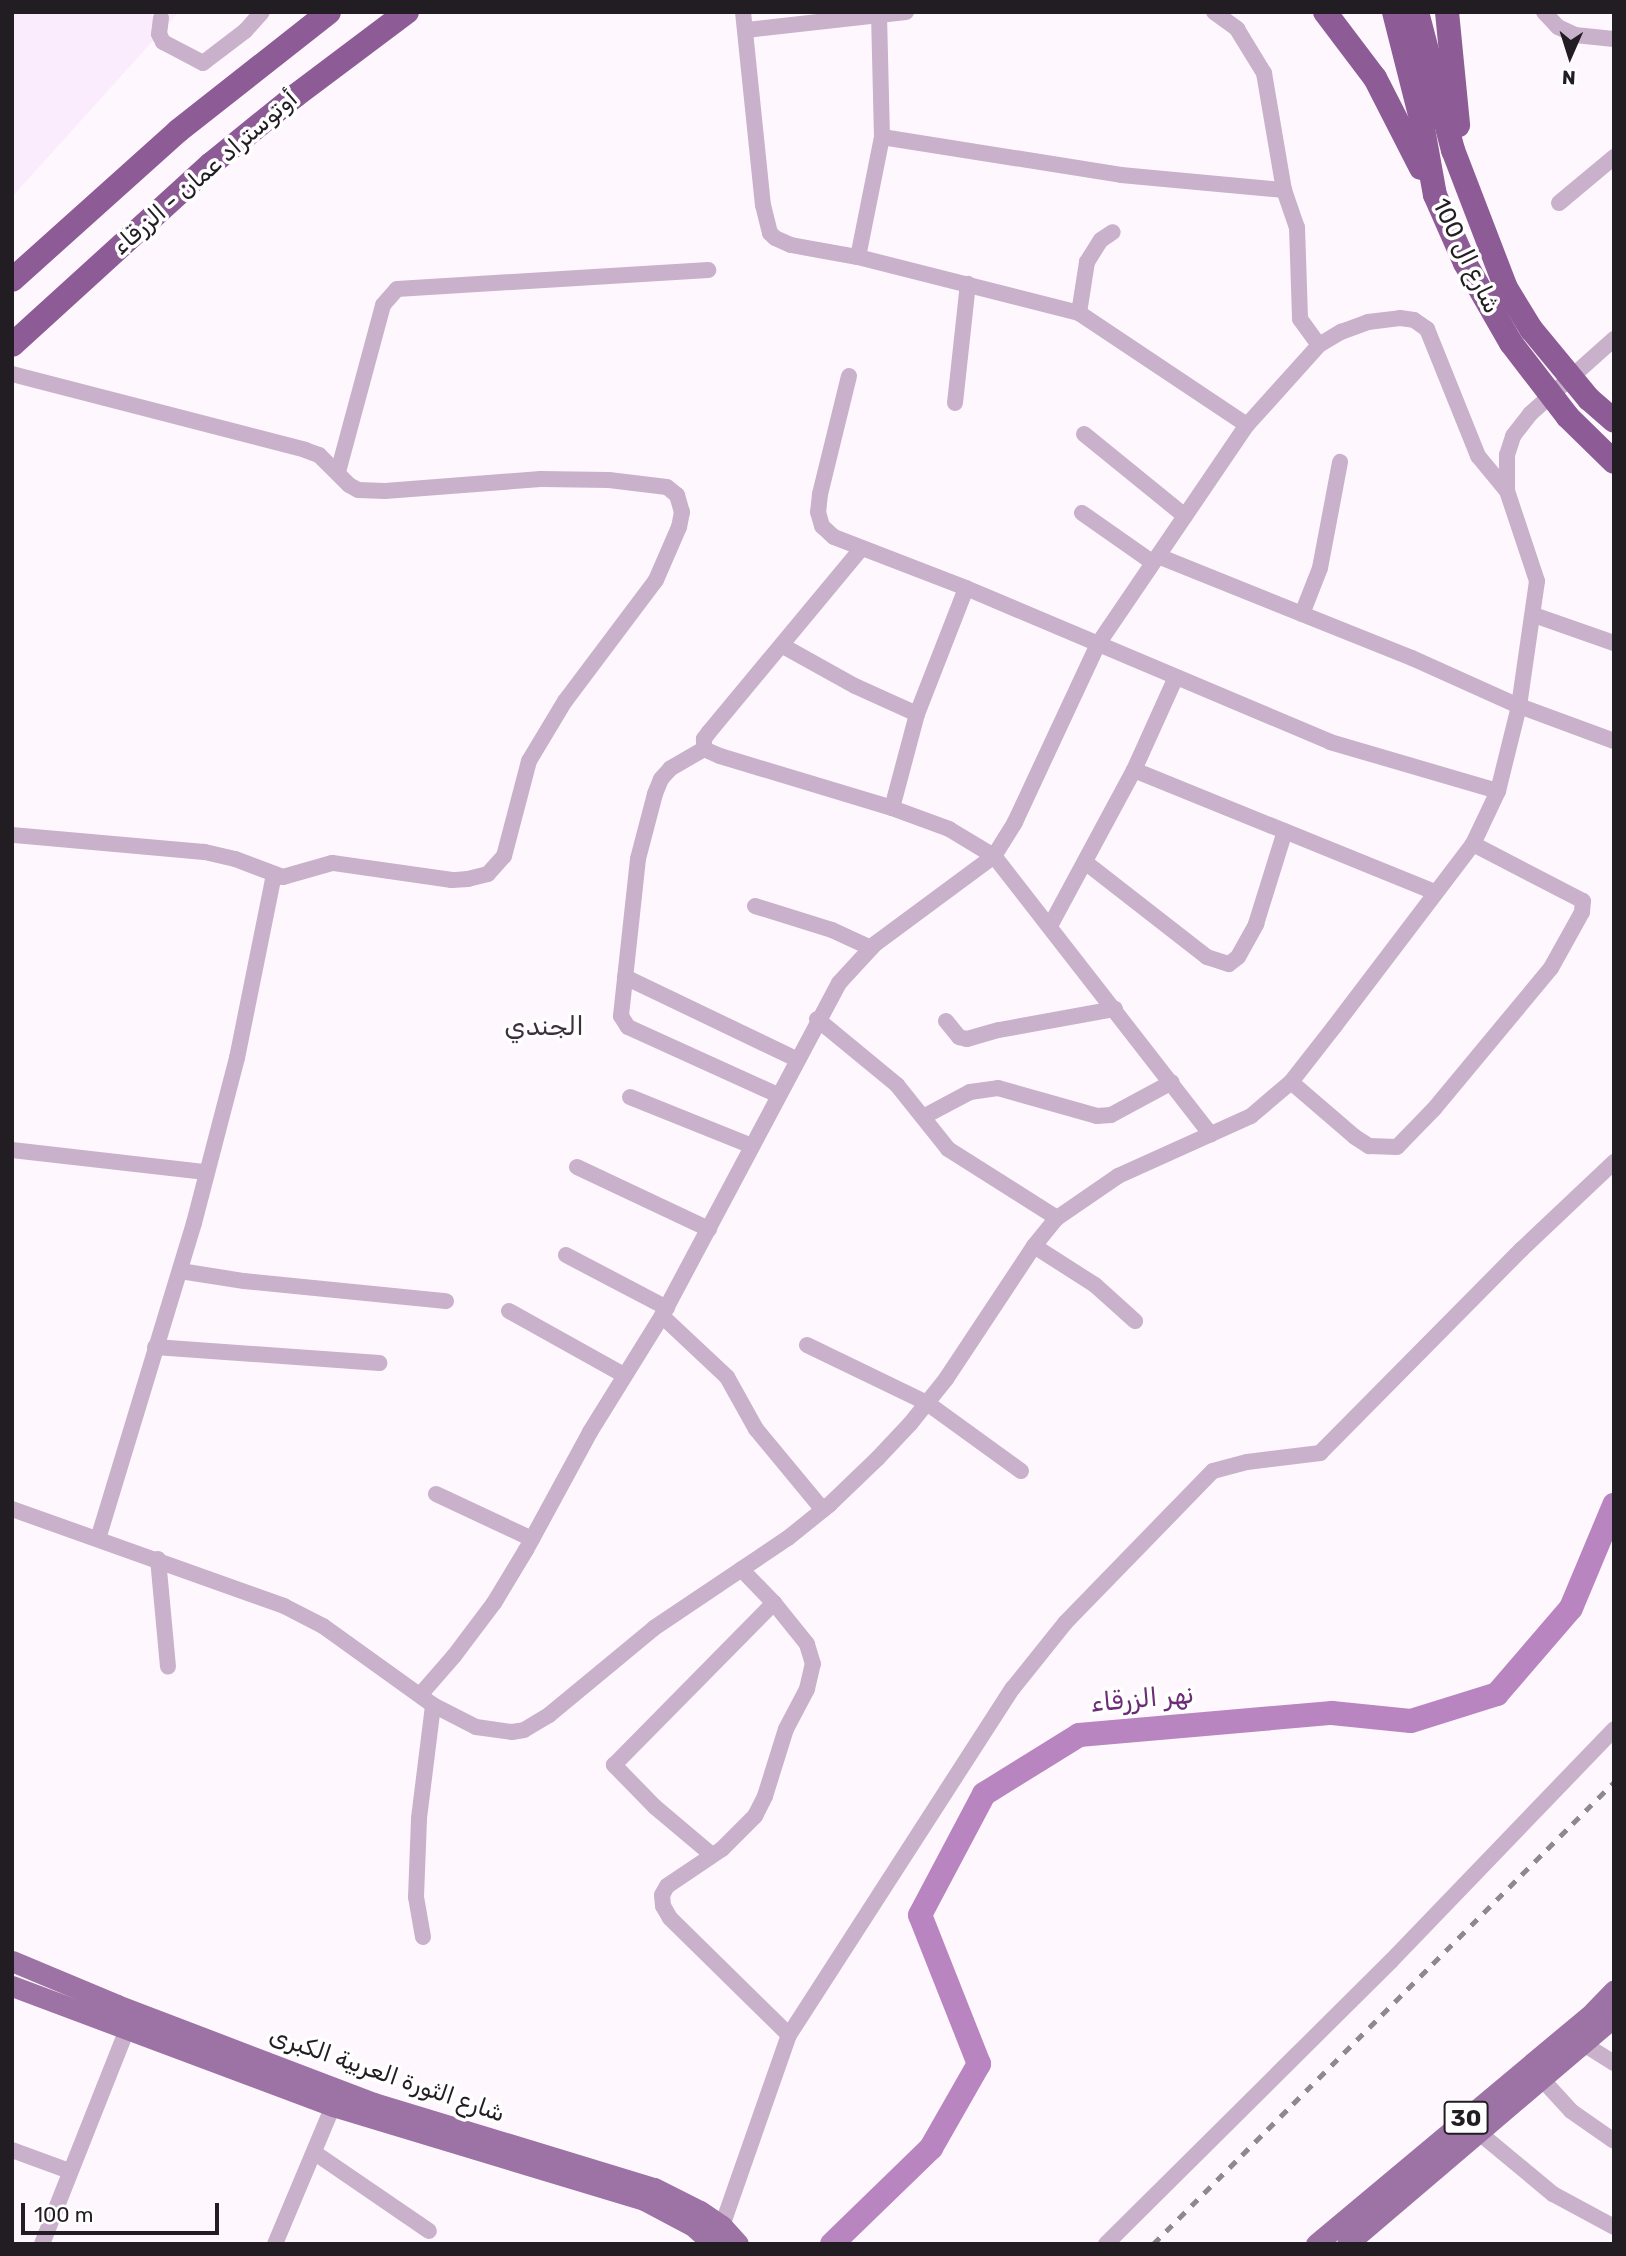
<!DOCTYPE html>
<html>
<head>
<meta charset="utf-8">
<style>
  body { margin:0 }
  #map { position:relative; width:1626px; height:2256px; overflow:hidden; background:#fef8fe; font-family:Rubik,Cairo,sans-serif }
  div>[style] { position:absolute }
  [style*='--x'] { left:calc(var(--x)*1px); top:calc(var(--y)*1px); width:calc(var(--w)*1px); rotate:calc(var(--a)*1deg) }
  .built>* { inset:0; background:#fbecfd }
  .river>* { height:24px; margin:-12px; padding:0 12px; transform-origin:12px; border-radius:12px; background:#b985c1 }
  .minor>* { height:16px; margin:-8px; padding:0 8px; transform-origin:8px; border-radius:8px; background:#c9b1cc }
  .major>* { height:21px; margin:-10.5px; padding:0 10.5px; transform-origin:10.5px; border-radius:10.5px; background:#9d72a4 }
  .highway>* { height:24px; margin:-12px; padding:0 12px; transform-origin:12px; border-radius:12px; background:#8d5b95 }
  .rail>* { height:4.5px; margin-top:-2.25px; transform-origin:0; background:repeating-linear-gradient(90deg,#8e898e 0 9px,transparent 0 18px) }
  span { translate:-50% -50%; white-space:nowrap; text-align:center; line-height:1.15; -webkit-text-stroke:7px #fff; paint-order:stroke }
  .shield-label span { padding:2px 5px; background:#fff; border:2px solid; border-radius:5px; -webkit-text-stroke-width:0 }
  .shield-label { font-size:23px; color:#221d22; font-weight:700 }
  .street-label { font-size:24px; color:#221d22 }
  .neighbourhood-label { font-size:26px; color:#3b313c }
  .water-label { font-size:26px; color:#6c2c76; font-style:italic }
  .frame { position:absolute; inset:0; border:14px solid #221d22; pointer-events:none }
  .north { position:absolute; left:1535px; top:21px; width:70px; height:70px; -webkit-text-stroke:5px #fff; paint-order:stroke; rotate:183deg; font-size:19px; font-weight:700; line-height:28px; text-align:center; color:#221d22 }
  .north::after { content:''; display:block; margin:auto; width:24px; height:32px; background:#221d22; clip-path:polygon(50% 0,100% 100%,50% 72%,0 100%) }
  .scale { position:absolute; left:21px; top:2203px; width:198px; height:32px; box-sizing:border-box; border:4px solid #221d22; border-top:0; padding-left:9px; font-size:21px; line-height:24px; white-space:nowrap; color:#221d22; -webkit-text-stroke:5px #fff; paint-order:stroke }
</style>
</head>
<body>
<div id="map">
  <div class="built">
    <div style="clip-path:polygon(12px 12px,179px 12px,12px 197px)"></div>
  </div>
  <div class="river">
    <div style="--x:832;--y:2244;--w:138;--a:-44.1"></div>
    <div style="--x:931;--y:2148;--w:97;--a:-60.3"></div>
    <div style="--x:979;--y:2064;--w:160;--a:-111.6"></div>
    <div style="--x:920;--y:1915;--w:137;--a:-62.1"></div>
    <div style="--x:984;--y:1794;--w:112;--a:-31.8"></div>
    <div style="--x:1079;--y:1735;--w:254;--a:-5"></div>
    <div style="--x:1332;--y:1713;--w:79;--a:5.8"></div>
    <div style="--x:1411;--y:1721;--w:90;--a:-17.4"></div>
    <div style="--x:1497;--y:1694;--w:113;--a:-49.3"></div>
    <div style="--x:1571;--y:1608;--w:112;--a:-67.3"></div>
  </div>
  <div class="minor">
    <div style="--x:743;--y:12;--w:194;--a:84.1"></div>
    <div style="--x:763;--y:205;--w:29;--a:76"></div>
    <div style="--x:770;--y:233;--w:7;--a:45"></div>
    <div style="--x:775;--y:238;--w:17;--a:24"></div>
    <div style="--x:791;--y:245;--w:68;--a:10.2"></div>
    <div style="--x:858;--y:257;--w:228;--a:14.2"></div>
    <div style="--x:1079;--y:313;--w:202;--a:33.7"></div>
    <div style="--x:1214;--y:12;--w:29;--a:36"></div>
    <div style="--x:1237;--y:29;--w:52;--a:58.5"></div>
    <div style="--x:1264;--y:73;--w:119;--a:80.3"></div>
    <div style="--x:1544;--y:12;--w:21;--a:47"></div>
    <div style="--x:1558;--y:27;--w:19;--a:25"></div>
    <div style="--x:1575;--y:35;--w:39;--a:6"></div>
    <div style="--x:161;--y:18;--w:16;--a:97"></div>
    <div style="--x:159;--y:34;--w:9;--a:63"></div>
    <div style="--x:163;--y:42;--w:45;--a:27.7"></div>
    <div style="--x:203;--y:63;--w:53;--a:-37.3"></div>
    <div style="--x:245;--y:31;--w:25;--a:-48"></div>
    <div style="--x:746;--y:30;--w:161;--a:-6.4"></div>
    <div style="--x:882;--y:137;--w:242;--a:9"></div>
    <div style="--x:1121;--y:175;--w:164;--a:5.3"></div>
    <div style="--x:1284;--y:190;--w:39;--a:71"></div>
    <div style="--x:1297;--y:227;--w:92;--a:88.1"></div>
    <div style="--x:1300;--y:319;--w:32;--a:54"></div>
    <div style="--x:1559;--y:203;--w:72;--a:-39.9"></div>
    <div style="--x:858;--y:257;--w:122;--a:-78.7"></div>
    <div style="--x:882;--y:137;--w:122;--a:-91.4"></div>
    <div style="--x:1079;--y:313;--w:52;--a:-81.1"></div>
    <div style="--x:1087;--y:262;--w:26;--a:-58"></div>
    <div style="--x:1101;--y:240;--w:14;--a:-34"></div>
    <div style="--x:12;--y:374;--w:303;--a:14.5"></div>
    <div style="--x:305;--y:450;--w:15;--a:20"></div>
    <div style="--x:319;--y:455;--w:42;--a:45"></div>
    <div style="--x:349;--y:485;--w:10;--a:29"></div>
    <div style="--x:358;--y:490;--w:27;--a:2"></div>
    <div style="--x:385;--y:491;--w:156;--a:-4.4"></div>
    <div style="--x:541;--y:479;--w:68;--a:0.8"></div>
    <div style="--x:609;--y:480;--w:58;--a:6.9"></div>
    <div style="--x:667;--y:487;--w:13;--a:39"></div>
    <div style="--x:677;--y:495;--w:18;--a:74"></div>
    <div style="--x:682;--y:512;--w:15;--a:101"></div>
    <div style="--x:679;--y:527;--w:58;--a:113.5"></div>
    <div style="--x:656;--y:580;--w:151;--a:126.9"></div>
    <div style="--x:565;--y:701;--w:70;--a:121"></div>
    <div style="--x:529;--y:761;--w:98;--a:104.7"></div>
    <div style="--x:504;--y:856;--w:24;--a:132"></div>
    <div style="--x:488;--y:874;--w:21;--a:166"></div>
    <div style="--x:468;--y:879;--w:16;--a:176"></div>
    <div style="--x:452;--y:880;--w:121;--a:-171.9"></div>
    <div style="--x:332;--y:863;--w:51;--a:164.1"></div>
    <div style="--x:283;--y:877;--w:51;--a:-159.4"></div>
    <div style="--x:235;--y:859;--w:32;--a:-167"></div>
    <div style="--x:204;--y:852;--w:193;--a:-174.9"></div>
    <div style="--x:849;--y:376;--w:122;--a:103.8"></div>
    <div style="--x:820;--y:494;--w:18;--a:96"></div>
    <div style="--x:818;--y:512;--w:15;--a:74"></div>
    <div style="--x:822;--y:526;--w:16;--a:43"></div>
    <div style="--x:834;--y:537;--w:142;--a:21.1"></div>
    <div style="--x:966;--y:588;--w:395;--a:22.9"></div>
    <div style="--x:1330;--y:742;--w:175;--a:16.3"></div>
    <div style="--x:955;--y:403;--w:120;--a:-83.8"></div>
    <div style="--x:1084;--y:434;--w:130;--a:39.1"></div>
    <div style="--x:338;--y:472;--w:173;--a:-74.9"></div>
    <div style="--x:383;--y:305;--w:21;--a:-49"></div>
    <div style="--x:397;--y:289;--w:312;--a:-3.5"></div>
    <div style="--x:1082;--y:513;--w:85;--a:35"></div>
    <div style="--x:861;--y:549;--w:238;--a:129.7"></div>
    <div style="--x:709;--y:732;--w:9;--a:126"></div>
    <div style="--x:704;--y:739;--w:10;--a:90"></div>
    <div style="--x:704;--y:749;--w:17;--a:24"></div>
    <div style="--x:720;--y:756;--w:180;--a:16.8"></div>
    <div style="--x:892;--y:808;--w:61;--a:20.2"></div>
    <div style="--x:949;--y:829;--w:52;--a:31"></div>
    <div style="--x:994;--y:856;--w:353;--a:52.1"></div>
    <div style="--x:1158;--y:556;--w:274;--a:21.9"></div>
    <div style="--x:1412;--y:658;--w:117;--a:24.2"></div>
    <div style="--x:1519;--y:706;--w:101;--a:20.2"></div>
    <div style="--x:1302;--y:614;--w:49;--a:-68.6"></div>
    <div style="--x:1320;--y:568;--w:108;--a:-79.3"></div>
    <div style="--x:1534;--y:615;--w:85;--a:19.3"></div>
    <div style="--x:783;--y:646;--w:82;--a:29.1"></div>
    <div style="--x:855;--y:686;--w:68;--a:24.3"></div>
    <div style="--x:704;--y:749;--w:39;--a:150"></div>
    <div style="--x:670;--y:769;--w:13;--a:132"></div>
    <div style="--x:661;--y:779;--w:16;--a:112"></div>
    <div style="--x:655;--y:794;--w:67;--a:104.7"></div>
    <div style="--x:638;--y:859;--w:158;--a:96.2"></div>
    <div style="--x:621;--y:1016;--w:13;--a:58"></div>
    <div style="--x:628;--y:1027;--w:165;--a:24.4"></div>
    <div style="--x:1134;--y:770;--w:325;--a:22.1"></div>
    <div style="--x:892;--y:808;--w:97;--a:-75.1"></div>
    <div style="--x:917;--y:714;--w:135;--a:-68.7"></div>
    <div style="--x:1085;--y:862;--w:155;--a:37.9"></div>
    <div style="--x:1207;--y:957;--w:23;--a:18"></div>
    <div style="--x:1229;--y:964;--w:11;--a:-38"></div>
    <div style="--x:1238;--y:957;--w:38;--a:-61"></div>
    <div style="--x:1256;--y:924;--w:97;--a:-72.7"></div>
    <div style="--x:755;--y:906;--w:81;--a:17.3"></div>
    <div style="--x:832;--y:930;--w:43;--a:24.8"></div>
    <div style="--x:1050;--y:926;--w:177;--a:-61.7"></div>
    <div style="--x:1134;--y:770;--w:102;--a:-65.7"></div>
    <div style="--x:625;--y:977;--w:190;--a:25.6"></div>
    <div style="--x:817;--y:1019;--w:104;--a:39.5"></div>
    <div style="--x:897;--y:1085;--w:82;--a:51.4"></div>
    <div style="--x:948;--y:1149;--w:129;--a:32.3"></div>
    <div style="--x:946;--y:1021;--w:21;--a:51"></div>
    <div style="--x:959;--y:1037;--w:8;--a:14"></div>
    <div style="--x:967;--y:1039;--w:33;--a:-16"></div>
    <div style="--x:999;--y:1030;--w:118;--a:-10.3"></div>
    <div style="--x:1291;--y:1082;--w:84;--a:40.7"></div>
    <div style="--x:1355;--y:1137;--w:17;--a:33"></div>
    <div style="--x:1369;--y:1146;--w:28;--a:2"></div>
    <div style="--x:1397;--y:1147;--w:53;--a:-45.8"></div>
    <div style="--x:1434;--y:1109;--w:183;--a:-50.3"></div>
    <div style="--x:1551;--y:968;--w:64;--a:-61"></div>
    <div style="--x:1582;--y:912;--w:11;--a:-85"></div>
    <div style="--x:1583;--y:901;--w:124;--a:-152.6"></div>
    <div style="--x:630;--y:1097;--w:131;--a:21.9"></div>
    <div style="--x:923;--y:1117;--w:53;--a:-28"></div>
    <div style="--x:970;--y:1092;--w:28;--a:-8"></div>
    <div style="--x:998;--y:1088;--w:103;--a:15.8"></div>
    <div style="--x:1097;--y:1116;--w:14;--a:-4"></div>
    <div style="--x:1111;--y:1115;--w:69;--a:-28.4"></div>
    <div style="--x:12;--y:1150;--w:195;--a:6.5"></div>
    <div style="--x:577;--y:1167;--w:146;--a:25.2"></div>
    <div style="--x:1034;--y:1246;--w:72;--a:32.6"></div>
    <div style="--x:1095;--y:1285;--w:54;--a:42"></div>
    <div style="--x:566;--y:1255;--w:114;--a:27.7"></div>
    <div style="--x:180;--y:1271;--w:65;--a:8.9"></div>
    <div style="--x:244;--y:1281;--w:203;--a:5.7"></div>
    <div style="--x:509;--y:1311;--w:132;--a:29.1"></div>
    <div style="--x:662;--y:1316;--w:89;--a:43.2"></div>
    <div style="--x:727;--y:1377;--w:60;--a:60.9"></div>
    <div style="--x:756;--y:1429;--w:105;--a:50.4"></div>
    <div style="--x:807;--y:1345;--w:133;--a:25.8"></div>
    <div style="--x:927;--y:1403;--w:116;--a:35.9"></div>
    <div style="--x:155;--y:1347;--w:225;--a:4.1"></div>
    <div style="--x:436;--y:1494;--w:106;--a:25.1"></div>
    <div style="--x:12;--y:1509;--w:289;--a:19.6"></div>
    <div style="--x:284;--y:1606;--w:44;--a:27.1"></div>
    <div style="--x:323;--y:1626;--w:135;--a:35.7"></div>
    <div style="--x:433;--y:1705;--w:48;--a:27.1"></div>
    <div style="--x:476;--y:1727;--w:36;--a:8"></div>
    <div style="--x:512;--y:1732;--w:12;--a:-9"></div>
    <div style="--x:524;--y:1730;--w:29;--a:-31"></div>
    <div style="--x:549;--y:1715;--w:136;--a:-39.6"></div>
    <div style="--x:654;--y:1628;--w:161;--a:-33.9"></div>
    <div style="--x:788;--y:1538;--w:53;--a:-38.8"></div>
    <div style="--x:829;--y:1505;--w:66;--a:-43.8"></div>
    <div style="--x:877;--y:1459;--w:48;--a:-46.7"></div>
    <div style="--x:910;--y:1424;--w:58;--a:-51.3"></div>
    <div style="--x:946;--y:1379;--w:159;--a:-56.5"></div>
    <div style="--x:1034;--y:1246;--w:36;--a:-51"></div>
    <div style="--x:1057;--y:1218;--w:74;--a:-34.5"></div>
    <div style="--x:1118;--y:1176;--w:146;--a:-24.3"></div>
    <div style="--x:1251;--y:1116;--w:52;--a:-40.4"></div>
    <div style="--x:1291;--y:1082;--w:70;--a:-52"></div>
    <div style="--x:1334;--y:1027;--w:230;--a:-52.8"></div>
    <div style="--x:1473;--y:844;--w:59;--a:-64.7"></div>
    <div style="--x:1498;--y:791;--w:88;--a:-76.1"></div>
    <div style="--x:1519;--y:706;--w:126;--a:-81.8"></div>
    <div style="--x:1537;--y:581;--w:95;--a:-108.4"></div>
    <div style="--x:1507;--y:491;--w:36;--a:-90"></div>
    <div style="--x:1507;--y:455;--w:20;--a:-72"></div>
    <div style="--x:1513;--y:436;--w:28;--a:-52"></div>
    <div style="--x:1530;--y:414;--w:113;--a:-41.8"></div>
    <div style="--x:98;--y:1539;--w:330;--a:-73.1"></div>
    <div style="--x:194;--y:1223;--w:171;--a:-75.4"></div>
    <div style="--x:237;--y:1058;--w:187;--a:-78.6"></div>
    <div style="--x:158;--y:1559;--w:108;--a:84.7"></div>
    <div style="--x:420;--y:1695;--w:52;--a:-48.9"></div>
    <div style="--x:454;--y:1656;--w:66;--a:-53"></div>
    <div style="--x:494;--y:1603;--w:62;--a:-58.9"></div>
    <div style="--x:526;--y:1550;--w:134;--a:-61.5"></div>
    <div style="--x:590;--y:1432;--w:137;--a:-58.2"></div>
    <div style="--x:662;--y:1316;--w:377;--a:-62"></div>
    <div style="--x:839;--y:983;--w:53;--a:-47.3"></div>
    <div style="--x:875;--y:944;--w:148;--a:-36.5"></div>
    <div style="--x:994;--y:856;--w:40;--a:-58"></div>
    <div style="--x:1015;--y:822;--w:196;--a:-65"></div>
    <div style="--x:1098;--y:644;--w:265;--a:-55.8"></div>
    <div style="--x:1247;--y:425;--w:108;--a:-48"></div>
    <div style="--x:1319;--y:345;--w:26;--a:-31"></div>
    <div style="--x:1341;--y:332;--w:29;--a:-20"></div>
    <div style="--x:1368;--y:322;--w:32;--a:-7"></div>
    <div style="--x:1400;--y:318;--w:14;--a:8"></div>
    <div style="--x:1414;--y:320;--w:16;--a:35"></div>
    <div style="--x:1427;--y:329;--w:137;--a:68.1"></div>
    <div style="--x:1478;--y:456;--w:45;--a:50.4"></div>
    <div style="--x:712;--y:1855;--w:75;--a:-139.9"></div>
    <div style="--x:655;--y:1807;--w:59;--a:-134.3"></div>
    <div style="--x:614;--y:1765;--w:228;--a:-45.4"></div>
    <div style="--x:423;--y:1937;--w:41;--a:-99.9"></div>
    <div style="--x:416;--y:1897;--w:79;--a:-87.8"></div>
    <div style="--x:419;--y:1818;--w:114;--a:-82.9"></div>
    <div style="--x:789;--y:2035;--w:413;--a:-57.2"></div>
    <div style="--x:1013;--y:1688;--w:83;--a:-51.3"></div>
    <div style="--x:1065;--y:1623;--w:212;--a:-45.8"></div>
    <div style="--x:1213;--y:1471;--w:35;--a:-15"></div>
    <div style="--x:1247;--y:1462;--w:74;--a:-7"></div>
    <div style="--x:1320;--y:1453;--w:287;--a:-45.3"></div>
    <div style="--x:1522;--y:1249;--w:127;--a:-43.4"></div>
    <div style="--x:1582;--y:2043;--w:38;--a:32"></div>
    <div style="--x:1540;--y:2077;--w:46;--a:47.6"></div>
    <div style="--x:1571;--y:2111;--w:52;--a:34.9"></div>
    <div style="--x:1477;--y:2131;--w:99;--a:39.7"></div>
    <div style="--x:1553;--y:2194;--w:69;--a:28.4"></div>
    <div style="--x:12;--y:2150;--w:61;--a:20.2"></div>
    <div style="--x:315;--y:2153;--w:138;--a:34.4"></div>
    <div style="--x:722;--y:2226;--w:202;--a:-70.7"></div>
    <div style="--x:789;--y:2035;--w:167;--a:-135.5"></div>
    <div style="--x:670;--y:1918;--w:14;--a:-120"></div>
    <div style="--x:663;--y:1906;--w:11;--a:-95"></div>
    <div style="--x:662;--y:1895;--w:10;--a:-61"></div>
    <div style="--x:667;--y:1886;--w:66;--a:-33.9"></div>
    <div style="--x:722;--y:1849;--w:47;--a:-45"></div>
    <div style="--x:755;--y:1816;--w:22;--a:-63"></div>
    <div style="--x:765;--y:1796;--w:70;--a:-72.6"></div>
    <div style="--x:786;--y:1729;--w:45;--a:-62.3"></div>
    <div style="--x:807;--y:1689;--w:26;--a:-77"></div>
    <div style="--x:813;--y:1664;--w:21;--a:-107"></div>
    <div style="--x:807;--y:1644;--w:53;--a:-128.8"></div>
    <div style="--x:774;--y:1603;--w:47;--a:-134.1"></div>
    <div style="--x:42;--y:2244;--w:231;--a:-68.4"></div>
    <div style="--x:275;--y:2244;--w:150;--a:-67.2"></div>
    <div style="--x:1106;--y:2244;--w:402;--a:-44.8"></div>
    <div style="--x:1391;--y:1961;--w:322;--a:-46.1"></div>
  </div>
  <div class="major">
    <div style="--x:12;--y:1961;--w:114;--a:22.7"></div>
    <div style="--x:117;--y:2005;--w:275;--a:20.9"></div>
    <div style="--x:374;--y:2103;--w:293;--a:16.9"></div>
    <div style="--x:654;--y:2188;--w:51;--a:26.6"></div>
    <div style="--x:700;--y:2211;--w:27;--a:34"></div>
    <div style="--x:722;--y:2226;--w:24;--a:48"></div>
    <div style="--x:12;--y:1986;--w:343;--a:20.5"></div>
    <div style="--x:333;--y:2106;--w:325;--a:16.8"></div>
    <div style="--x:644;--y:2200;--w:55;--a:28"></div>
    <div style="--x:693;--y:2226;--w:27;--a:42"></div>
    <div style="--x:1316;--y:2244;--w:361;--a:-39.9"></div>
    <div style="--x:1593;--y:2012;--w:30;--a:-46"></div>
    <div style="--x:1347;--y:2244;--w:350;--a:-40.4"></div>
  </div>
  <div class="highway">
    <div style="--x:1325;--y:12;--w:83;--a:52.9"></div>
    <div style="--x:1375;--y:78;--w:101;--a:62.9"></div>
    <div style="--x:1394;--y:12;--w:114;--a:75.8"></div>
    <div style="--x:1422;--y:123;--w:73;--a:79.8"></div>
    <div style="--x:1435;--y:195;--w:74;--a:66.2"></div>
    <div style="--x:1465;--y:263;--w:92;--a:60.1"></div>
    <div style="--x:1511;--y:343;--w:93;--a:52.4"></div>
    <div style="--x:1568;--y:417;--w:64;--a:44.4"></div>
    <div style="--x:1417;--y:12;--w:143;--a:75.4"></div>
    <div style="--x:1453;--y:150;--w:148;--a:69"></div>
    <div style="--x:1506;--y:288;--w:48;--a:58.6"></div>
    <div style="--x:1531;--y:329;--w:91;--a:50.4"></div>
    <div style="--x:1589;--y:399;--w:33;--a:41"></div>
    <div style="--x:1447;--y:12;--w:114;--a:84.4"></div>
    <div style="--x:12;--y:280;--w:223;--a:-41.9"></div>
    <div style="--x:178;--y:131;--w:192;--a:-38.2"></div>
    <div style="--x:12;--y:345;--w:269;--a:-42.3"></div>
    <div style="--x:211;--y:164;--w:108;--a:-39"></div>
    <div style="--x:295;--y:96;--w:140;--a:-36.9"></div>
  </div>
  <div class="rail">
    <div style="--x:1153;--y:2244;--w:653;--a:-45.06"></div>
  </div>
  <div class="shield-label">
    <span style="left:1466px;top:2118px">30</span>
  </div>
  <div class="street-label">
    <span style="left:205px;top:173px;rotate:-41deg">أوتوستراد عمان - الزرقاء</span>
    <span style="left:1466px;top:256px;rotate:64deg">شارع ال 100</span>
    <span style="left:387px;top:2075px;rotate:19deg">شارع الثورة العربية الكبرى</span>
  </div>
  <div class="neighbourhood-label">
    <span style="left:544px;top:1027px">الجندي</span>
  </div>
  <div class="water-label">
    <span style="left:1142px;top:1699px;rotate:-5deg">نهر الزرقاء</span>
  </div>
  <div class="frame"></div>
  <div class="north">N</div>
  <div class="scale">100 m</div>
</div>
</body>
</html>
